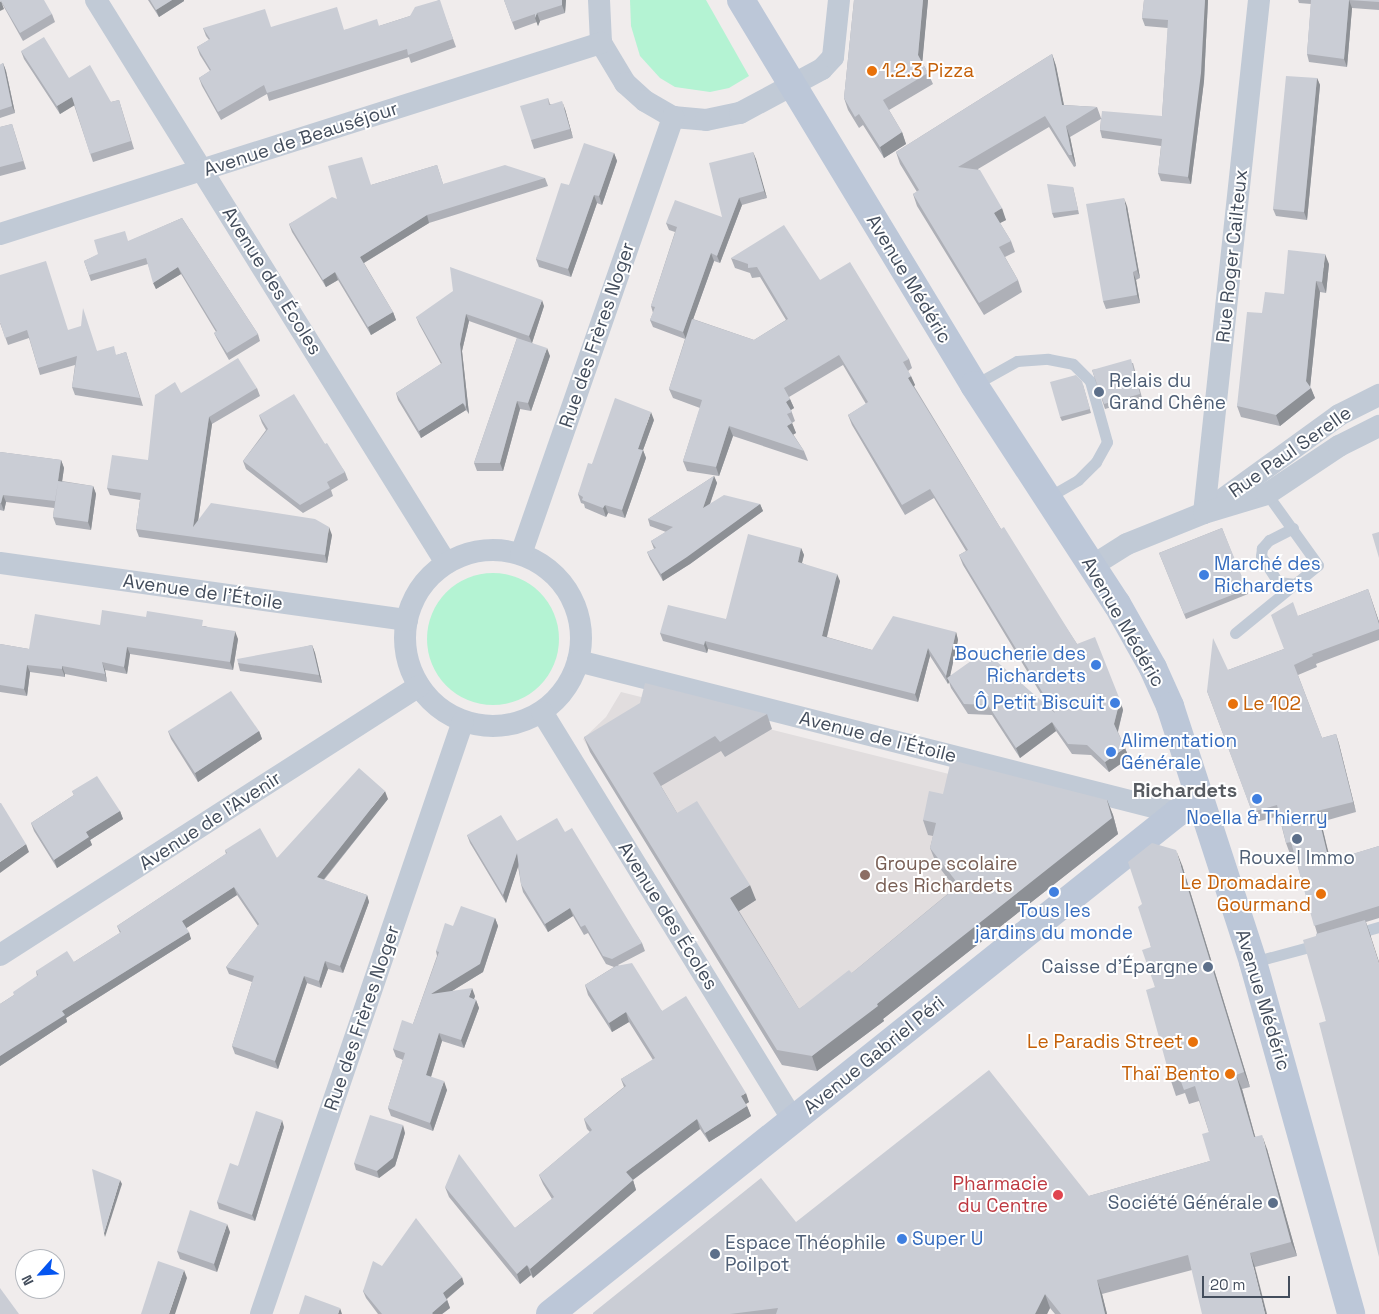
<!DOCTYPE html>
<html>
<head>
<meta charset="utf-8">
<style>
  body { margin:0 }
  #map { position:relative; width:1379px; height:1314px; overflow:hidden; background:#f0ecec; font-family:"Space Grotesk",sans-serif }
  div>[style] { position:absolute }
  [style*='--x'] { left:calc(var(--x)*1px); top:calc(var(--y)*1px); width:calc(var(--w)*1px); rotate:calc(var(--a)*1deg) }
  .education>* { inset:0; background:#e1ddde }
  .green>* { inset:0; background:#b4f3d3 }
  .round { border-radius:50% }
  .lane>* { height:11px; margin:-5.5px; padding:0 5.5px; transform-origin:5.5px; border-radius:5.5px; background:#c1cad6 }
  .street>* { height:22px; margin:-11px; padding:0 11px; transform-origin:11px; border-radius:11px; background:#c1cad6 }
  .street>.ring { margin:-11px; padding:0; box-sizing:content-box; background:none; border:22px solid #c1cad6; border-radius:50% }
  .secondary>* { height:28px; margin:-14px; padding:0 14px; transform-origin:14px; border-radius:14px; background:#bcc7d8 }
  .wall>* { inset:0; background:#aeb0b7 }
  .shaded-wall>* { inset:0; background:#8d9095 }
  .building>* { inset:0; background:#cacdd5 }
  .dots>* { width:14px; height:14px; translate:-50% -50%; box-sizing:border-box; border:2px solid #fff; border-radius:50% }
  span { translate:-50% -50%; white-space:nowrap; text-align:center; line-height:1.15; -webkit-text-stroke:4px #fff; paint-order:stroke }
  .food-label { font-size:19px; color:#c56008 }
  .left { translate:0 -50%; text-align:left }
  .right { translate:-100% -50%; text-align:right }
  .street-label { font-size:19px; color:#434d5c }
  .service-label { font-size:19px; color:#4e5e75 }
  .shop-label { font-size:19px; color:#366cbe }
  .education-label { font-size:19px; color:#785e54 }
  .health-label { font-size:19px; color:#be3a42 }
  .neighbourhood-label { font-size:20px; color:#585c62; font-weight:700 }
  .north { position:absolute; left:15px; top:1249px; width:50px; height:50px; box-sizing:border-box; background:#fff; border:1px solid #b4b8be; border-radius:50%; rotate:244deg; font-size:14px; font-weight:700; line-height:20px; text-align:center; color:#434d5c }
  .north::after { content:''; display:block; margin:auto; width:18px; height:22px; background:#0555f0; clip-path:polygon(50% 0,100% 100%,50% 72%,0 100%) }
  .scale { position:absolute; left:1202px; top:1276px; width:88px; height:22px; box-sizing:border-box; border:2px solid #434d5c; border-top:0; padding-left:6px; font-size:15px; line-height:18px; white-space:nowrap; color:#434d5c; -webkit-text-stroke:4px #fff; paint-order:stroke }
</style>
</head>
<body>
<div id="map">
  <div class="education">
    <div style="clip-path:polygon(621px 692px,1113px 815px,1118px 834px,882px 1019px,884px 1021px,817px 1071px,782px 1065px,583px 739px,606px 717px)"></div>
  </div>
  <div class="green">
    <div style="clip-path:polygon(630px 0,706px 0,749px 76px,729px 88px,710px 92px,675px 87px,660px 78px,640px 56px,631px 26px)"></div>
    <div class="round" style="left:427px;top:573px;width:132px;height:132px"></div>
  </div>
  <div class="lane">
    <div style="--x:974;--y:385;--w:49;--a:-29.2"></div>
    <div style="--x:1017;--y:361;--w:31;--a:-4"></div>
    <div style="--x:1048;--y:359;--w:25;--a:11"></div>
    <div style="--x:1073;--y:364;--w:24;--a:45"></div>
    <div style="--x:1090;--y:381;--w:63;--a:74.4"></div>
    <div style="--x:1107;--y:442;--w:23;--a:119"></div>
    <div style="--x:1096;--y:462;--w:25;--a:135"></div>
    <div style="--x:1078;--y:480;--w:34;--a:150"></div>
    <div style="--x:1293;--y:528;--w:27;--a:153"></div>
    <div style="--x:1269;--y:540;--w:11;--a:131"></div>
    <div style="--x:1262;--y:548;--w:8;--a:97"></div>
    <div style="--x:1261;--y:556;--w:31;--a:57"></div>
    <div style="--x:1278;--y:582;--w:17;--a:7"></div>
    <div style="--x:1235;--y:633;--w:107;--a:-39.3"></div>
    <div style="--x:1318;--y:565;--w:87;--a:-125.7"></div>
    <div style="--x:1354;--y:934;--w:26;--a:-16"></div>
    <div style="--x:1253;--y:962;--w:69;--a:-15"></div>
  </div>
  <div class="street">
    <div style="--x:96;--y:0;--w:663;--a:58.13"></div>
    <div style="--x:599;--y:0;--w:43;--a:87.3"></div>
    <div style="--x:601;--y:43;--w:47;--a:59"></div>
    <div style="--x:625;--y:83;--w:27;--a:42"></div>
    <div style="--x:645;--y:101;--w:32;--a:30"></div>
    <div style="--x:673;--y:117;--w:33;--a:5"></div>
    <div style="--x:706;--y:120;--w:35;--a:-12"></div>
    <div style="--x:740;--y:113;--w:93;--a:-28.2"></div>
    <div style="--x:822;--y:69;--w:16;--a:-47"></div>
    <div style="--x:833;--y:57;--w:57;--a:-84"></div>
    <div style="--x:0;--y:234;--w:631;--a:-17.63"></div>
    <div style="--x:1219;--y:502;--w:148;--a:-35.9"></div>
    <div style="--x:1339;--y:415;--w:45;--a:-26.6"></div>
    <div style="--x:1204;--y:513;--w:516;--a:-83.88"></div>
    <div class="ring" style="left:405px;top:550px;width:154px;height:154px"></div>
    <div style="--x:521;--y:554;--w:463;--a:-70.8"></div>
    <div style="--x:0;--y:563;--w:411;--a:8"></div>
    <div style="--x:1092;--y:566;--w:41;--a:-32.2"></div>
    <div style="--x:1127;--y:544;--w:83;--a:-21.9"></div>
    <div style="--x:1204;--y:513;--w:66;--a:-16.8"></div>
    <div style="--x:1267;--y:494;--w:87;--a:-33.7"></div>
    <div style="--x:1339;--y:446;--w:45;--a:-26.6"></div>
    <div style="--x:578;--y:661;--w:618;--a:14.24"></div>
    <div style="--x:542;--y:712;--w:479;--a:58.4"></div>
    <div style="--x:0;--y:955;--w:498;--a:-32.7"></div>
    <div style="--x:261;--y:1314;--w:626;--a:-71.19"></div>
  </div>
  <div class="secondary">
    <div style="--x:741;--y:0;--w:450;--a:58.8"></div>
    <div style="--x:974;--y:385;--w:262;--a:56.9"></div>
    <div style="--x:1117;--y:604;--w:73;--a:60.6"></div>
    <div style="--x:1153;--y:668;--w:42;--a:65.9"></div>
    <div style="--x:1170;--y:706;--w:269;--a:72"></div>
    <div style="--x:1253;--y:962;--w:365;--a:74.4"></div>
    <div style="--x:550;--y:1314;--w:803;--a:-38.63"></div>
    <div style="--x:1177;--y:813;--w:27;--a:-28"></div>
  </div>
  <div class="wall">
    <div style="clip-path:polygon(0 0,52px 14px,55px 22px,23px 41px)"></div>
    <div style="clip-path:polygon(148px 0,184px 0,184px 1px,159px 17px)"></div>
    <div style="clip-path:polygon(439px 0,456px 47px,411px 63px,409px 57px,269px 101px,267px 94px,221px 120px,202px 86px,199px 78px,210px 71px,200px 55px,197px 47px,209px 40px,206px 36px,203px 28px,271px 27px,344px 30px,379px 26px,410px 16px)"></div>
    <div style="clip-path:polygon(504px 0,566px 0,565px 13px,540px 21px,538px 26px,537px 22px,515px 30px)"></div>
    <div style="clip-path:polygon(854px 0,928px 0,922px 62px,928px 73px,933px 84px,889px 110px,902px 132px,906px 144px,884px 158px,863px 125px,859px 128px,848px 110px,844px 98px)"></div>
    <div style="clip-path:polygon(1144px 0,1208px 0,1204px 81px,1191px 184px,1161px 181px,1158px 173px,1161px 146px,1102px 138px,1100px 130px,1101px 119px,1070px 137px,1076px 166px,1074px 167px,1049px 127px,978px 169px,1006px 220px,1000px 223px,1011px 241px,1015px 252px,1005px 257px,1018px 280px,1022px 292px,984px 315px,917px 206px,913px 194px,917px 192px,900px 164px,896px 152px,1052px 54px,1056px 66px,1064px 105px,1097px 107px,1101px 118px,1162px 116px,1168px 28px,1145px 26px,1142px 18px)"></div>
    <div style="clip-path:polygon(1298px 0,1379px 0,1379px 10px,1352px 8px,1347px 67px,1309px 62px,1307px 54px,1311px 4px,1299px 3px)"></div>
    <div style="clip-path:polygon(21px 51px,111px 102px,119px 100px,134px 149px,93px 162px,74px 105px,60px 114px,24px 59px)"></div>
    <div style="clip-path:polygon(3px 63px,6px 71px,15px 113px,0 118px,0 65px)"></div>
    <div style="clip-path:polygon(1317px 78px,1320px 85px,1307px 220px,1276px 216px,1273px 209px)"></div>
    <div style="clip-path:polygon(548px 98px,550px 104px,565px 109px,573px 138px,534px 149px,531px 140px)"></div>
    <div style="clip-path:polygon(12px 124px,26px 169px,0 176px,0 127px)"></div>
    <div style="clip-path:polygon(753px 152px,767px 198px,742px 205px,720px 263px,714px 261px,693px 319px,754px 340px,786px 320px,760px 277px,752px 278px,750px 273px,735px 268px,731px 258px,820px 280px,909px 359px,912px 368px,908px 371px,915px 385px,914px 386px,1001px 529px,1077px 644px,1120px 700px,1123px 710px,1118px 732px,1125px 748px,1129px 758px,1109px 772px,1091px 755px,1072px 754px,1056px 731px,1020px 758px,992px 715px,968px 714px,951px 688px,949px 682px,948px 684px,930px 656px,918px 702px,708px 649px,707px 653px,663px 641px,660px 633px,726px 619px,801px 548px,804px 555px,802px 563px,840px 581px,827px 637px,872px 650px,956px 632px,958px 640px,950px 675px,1050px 709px,963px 565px,959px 555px,966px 551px,934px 498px,905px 515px,852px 425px,848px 415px,866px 404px,843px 365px,789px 397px,794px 408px,791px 410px,795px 421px,792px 423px,796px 433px,793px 434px,804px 451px,808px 461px,733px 436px,719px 476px,687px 471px,683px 461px,700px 408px,673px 398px,669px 389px,685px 339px,653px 327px,650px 320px,653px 313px,651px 306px,675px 232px,669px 230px,666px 223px,722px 217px)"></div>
    <div style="clip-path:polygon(614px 153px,617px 161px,602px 205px,597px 203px,571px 277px,539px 267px,536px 259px,569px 185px)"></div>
    <div style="clip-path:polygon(437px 165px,443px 184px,545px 178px,548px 186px,429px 223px,364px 263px,393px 312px,396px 320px,371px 335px,338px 280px,326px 287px,292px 232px,289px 224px,337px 199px,371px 185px)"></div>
    <div style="clip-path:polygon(1073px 187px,1079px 214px,1054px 218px,1052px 213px)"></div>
    <div style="clip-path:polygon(1127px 206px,1140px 278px,1136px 280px,1140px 303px,1106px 309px,1103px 301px)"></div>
    <div style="clip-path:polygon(182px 218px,258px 334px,260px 341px,229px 360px,217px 339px,214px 333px,216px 332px,181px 274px,156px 289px,148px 264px,91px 281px,84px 261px)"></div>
    <div style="clip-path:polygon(1329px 264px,1326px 293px,1320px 292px,1310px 387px,1315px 398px,1280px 426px,1241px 417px,1237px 406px,1262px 313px,1284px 294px)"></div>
    <div style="clip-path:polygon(544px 306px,532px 343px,550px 356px,531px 411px,520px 409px,503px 471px,477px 471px,474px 463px,517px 338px,469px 321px,462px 351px,469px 414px,466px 410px,421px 438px,398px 400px,396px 393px,441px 364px,419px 324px,416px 317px)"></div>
    <div style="clip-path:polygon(0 323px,68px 330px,97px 351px,117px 355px,126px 352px,143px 406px,75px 395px,72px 387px,75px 365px,40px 375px,29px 338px,8px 345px)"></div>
    <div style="clip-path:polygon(1133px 363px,1142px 398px,1105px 409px,1092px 370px)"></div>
    <div style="clip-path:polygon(1083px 385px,1091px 413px,1062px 421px,1060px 417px)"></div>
    <div style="clip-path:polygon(257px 388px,260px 396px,212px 424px,198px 521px,332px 535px,327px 563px,139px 537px,136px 529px,140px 500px,110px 495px,107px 488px,148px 460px,181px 393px)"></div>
    <div style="clip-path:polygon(259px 415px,325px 444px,345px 472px,348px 480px,331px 490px,333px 496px,303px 513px,246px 469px,243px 461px,266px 430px,262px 423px)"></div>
    <div style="clip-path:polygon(654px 420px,643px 450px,646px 458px,625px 518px,608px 513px,606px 517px,585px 508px,584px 504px,581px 503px,578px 494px,592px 464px)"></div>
    <div style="clip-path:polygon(0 452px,61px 460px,64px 468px,62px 481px,93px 486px,96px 494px,91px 530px,56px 525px,53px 517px,54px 508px,6px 502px,4px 511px,0 510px)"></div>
    <div style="clip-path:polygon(714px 476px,717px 483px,710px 504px,760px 504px,763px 511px,690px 564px,663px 581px,650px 559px,647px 552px,654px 549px,651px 541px,666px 532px,650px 526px,648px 519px)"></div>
    <div style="clip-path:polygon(1222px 528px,1248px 594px,1186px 619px,1159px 553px)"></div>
    <div style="clip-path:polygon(1368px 589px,1379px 622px,1379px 640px,1316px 664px,1317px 667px,1298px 675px,1322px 738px,1336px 734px,1339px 744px,1356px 812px,1321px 822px,1330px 861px,1379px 846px,1379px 918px,1366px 922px,1371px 937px,1326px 1021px,1316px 936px,1317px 933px,1294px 853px,1290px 854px,1286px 843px,1279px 816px,1256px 822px,1207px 691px,1228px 670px,1284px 649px,1298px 616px)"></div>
    <div style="clip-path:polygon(100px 625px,205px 626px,238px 639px,233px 670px,130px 654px,127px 674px,105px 670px,107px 682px,65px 674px,65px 677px,30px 672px,27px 696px,0 692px,0 644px,29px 649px)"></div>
    <div style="clip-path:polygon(312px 645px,315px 653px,322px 683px,240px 671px,238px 663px)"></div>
    <div style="clip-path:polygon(767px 714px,772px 729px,725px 757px,721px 751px,661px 786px,677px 813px,756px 900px,739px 911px,799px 1009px,852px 973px,955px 888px,936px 863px,930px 848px,933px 836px,928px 835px,923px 820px,943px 794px,1107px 800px,1113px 815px,1118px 834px,883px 1019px,884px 1021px,817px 1071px,782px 1065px,590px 752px,584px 737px)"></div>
    <div style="clip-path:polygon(168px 731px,259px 731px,262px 739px,198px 782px,171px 739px)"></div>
    <div style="clip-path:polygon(72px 791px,120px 811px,123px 819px,90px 840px,92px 845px,57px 868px,34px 831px,31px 823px,74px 795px)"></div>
    <div style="clip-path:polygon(388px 799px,324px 880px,367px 895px,369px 902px,343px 973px,328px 969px,321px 988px,307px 983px,278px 1069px,235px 1054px,232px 1046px,252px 982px,229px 974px,226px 967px,258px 926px,237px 895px,186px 928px,191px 939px,66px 1018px,67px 1022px,0 1066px,0 1004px,14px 995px,37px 976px,36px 971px,74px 962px,120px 933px,117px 926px,226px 854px,225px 850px,277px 858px)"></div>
    <div style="clip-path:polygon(565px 832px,642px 943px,645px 951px,618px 965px,749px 1102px,746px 1104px,751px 1116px,709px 1142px,700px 1129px,633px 1180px,636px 1190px,533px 1278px,531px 1275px,520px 1284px,449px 1197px,445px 1187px,515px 1228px,552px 1199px,543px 1184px,539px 1175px,590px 1132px,587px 1129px,584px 1119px,624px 1087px,621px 1079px,653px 1060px,629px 1022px,612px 1032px,588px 995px,585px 985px,614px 967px,606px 964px,588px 933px,584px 935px,573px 916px,548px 932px,523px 892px,521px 884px,518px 866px,506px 903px,470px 843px,467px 835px,517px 841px)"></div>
    <div style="clip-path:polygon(1182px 865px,1250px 1087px,1242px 1089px,1255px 1136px,1267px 1149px,1297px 1256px,1255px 1267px,1192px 1270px,1102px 1294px,1107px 1314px,1055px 1314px,1050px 1308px,1047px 1314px,593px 1314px,796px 1222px,1089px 1196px,1210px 1161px,1209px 1132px,1199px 1101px,1189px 1104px,1185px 1093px,1176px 1096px,1171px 1081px,1155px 987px,1151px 947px,1142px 904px)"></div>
    <div style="clip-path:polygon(495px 918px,498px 926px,483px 972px,452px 991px,475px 996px,474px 999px,476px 1000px,479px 1008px,464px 1048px,442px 1041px,431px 1077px,447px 1090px,433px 1131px,391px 1116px,388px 1108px,403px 1060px,396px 1057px,393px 1049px,413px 1024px,437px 956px,436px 951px,453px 926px)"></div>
    <div style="clip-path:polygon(284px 1127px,255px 1221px,219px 1209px,217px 1202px,238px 1166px)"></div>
    <div style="clip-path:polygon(405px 1133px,395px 1166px,379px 1178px,356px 1170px,354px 1163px)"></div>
    <div style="clip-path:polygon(230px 1232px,217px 1272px,180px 1259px,177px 1251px)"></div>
    <div style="clip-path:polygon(382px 1266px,464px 1284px,447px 1299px,450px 1308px,442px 1314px,378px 1314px,366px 1298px,363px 1291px)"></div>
  </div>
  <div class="shaded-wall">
    <div style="clip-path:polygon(172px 0,184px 0,184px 1px,159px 17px,156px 10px)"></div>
    <div style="clip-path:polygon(562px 0,566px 0,565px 13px,562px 5px)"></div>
    <div style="clip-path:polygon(923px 0,928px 0,922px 66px,918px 55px)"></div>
    <div style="clip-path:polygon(1205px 0,1208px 0,1204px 81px,1191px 184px,1188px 177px)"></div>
    <div style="clip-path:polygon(1349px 0,1352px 8px,1347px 67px,1344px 59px)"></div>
    <div style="clip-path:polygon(1px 1px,4px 9px,0 11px,0 2px)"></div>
    <div style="clip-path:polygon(537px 13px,540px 21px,538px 26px,535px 18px)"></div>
    <div style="clip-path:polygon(1052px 54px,1056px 66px,1066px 116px,1062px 105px)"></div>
    <div style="clip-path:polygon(3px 63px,6px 71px,15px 113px,12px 106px)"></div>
    <div style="clip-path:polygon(1317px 78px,1320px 85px,1307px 220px,1304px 212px)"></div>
    <div style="clip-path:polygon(72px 97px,75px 105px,60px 114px,57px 106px)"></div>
    <div style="clip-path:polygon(562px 101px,565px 109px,573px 138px,570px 129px)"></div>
    <div style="clip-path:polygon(1066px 126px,1070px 137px,1076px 166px,1072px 155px)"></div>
    <div style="clip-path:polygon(902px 132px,906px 144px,884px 158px,880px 147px)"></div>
    <div style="clip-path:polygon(753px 152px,756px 159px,767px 198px,764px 191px)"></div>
    <div style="clip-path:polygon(614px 153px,617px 161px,602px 205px,599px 196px)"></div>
    <div style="clip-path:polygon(594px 195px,597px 203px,571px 277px,568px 269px)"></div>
    <div style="clip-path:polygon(739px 198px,742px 205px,720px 263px,717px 256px)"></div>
    <div style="clip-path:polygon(1124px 198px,1127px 206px,1140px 278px,1137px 270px)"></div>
    <div style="clip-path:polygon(1002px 208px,1006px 220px,998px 224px,994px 213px)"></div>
    <div style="clip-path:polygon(427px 215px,429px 223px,362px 264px,360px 257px)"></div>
    <div style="clip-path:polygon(711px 253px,714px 261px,686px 339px,683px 332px)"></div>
    <div style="clip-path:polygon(1325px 254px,1329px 264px,1326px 293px,1322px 282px)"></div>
    <div style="clip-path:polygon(178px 267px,181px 274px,156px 289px,153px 283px)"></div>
    <div style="clip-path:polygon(335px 272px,338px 280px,326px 287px,323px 280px)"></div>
    <div style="clip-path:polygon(1133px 272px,1136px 280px,1140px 303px,1137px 295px)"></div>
    <div style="clip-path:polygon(1316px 281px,1320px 292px,1310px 388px,1311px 388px,1315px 398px,1280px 426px,1276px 415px,1306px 381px)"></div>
    <div style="clip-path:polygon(542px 300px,544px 306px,532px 343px,529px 336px)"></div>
    <div style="clip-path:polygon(393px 312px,396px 320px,371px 335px,368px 327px)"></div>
    <div style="clip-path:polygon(466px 314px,469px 321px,462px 351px,469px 414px,466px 407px,460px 344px)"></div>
    <div style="clip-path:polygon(547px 348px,550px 356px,531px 411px,528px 403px)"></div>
    <div style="clip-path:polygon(911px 376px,915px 385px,912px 388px,908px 378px)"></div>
    <div style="clip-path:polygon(790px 399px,794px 408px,789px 411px,786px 402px)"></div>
    <div style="clip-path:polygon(517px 401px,520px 409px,503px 471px,500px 463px)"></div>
    <div style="clip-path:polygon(463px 403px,466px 410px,421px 438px,419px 431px)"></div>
    <div style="clip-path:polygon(651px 412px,654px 420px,643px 450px,646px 458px,625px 518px,622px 510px,638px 449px)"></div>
    <div style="clip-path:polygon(209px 417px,212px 424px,196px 535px,193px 527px)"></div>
    <div style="clip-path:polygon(792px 423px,796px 433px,791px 436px,787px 426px)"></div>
    <div style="clip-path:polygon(729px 426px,733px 436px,719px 476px,716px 467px)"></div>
    <div style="clip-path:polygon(61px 460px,64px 468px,61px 489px,58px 481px)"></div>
    <div style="clip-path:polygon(714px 476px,717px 483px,706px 515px,703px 508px)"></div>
    <div style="clip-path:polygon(93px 486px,96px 494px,91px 530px,88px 522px)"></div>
    <div style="clip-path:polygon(3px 495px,6px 502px,4px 511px,1px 503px)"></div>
    <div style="clip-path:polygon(760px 504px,763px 511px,690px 564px,663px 581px,661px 574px)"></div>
    <div style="clip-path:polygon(605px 505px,608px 513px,606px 517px,603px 508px)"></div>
    <div style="clip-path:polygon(329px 527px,332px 535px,327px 563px,325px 555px)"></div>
    <div style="clip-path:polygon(801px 548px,804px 555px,800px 570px,798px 562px)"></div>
    <div style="clip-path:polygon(837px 574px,840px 581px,825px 644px,822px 636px)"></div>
    <div style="clip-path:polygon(1368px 589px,1379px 622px,1379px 624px)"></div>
    <div style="clip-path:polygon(235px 631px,238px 639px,233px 670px,230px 662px)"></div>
    <div style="clip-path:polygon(956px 632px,958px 640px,949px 681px,947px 678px,949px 682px,948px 684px,946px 676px)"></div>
    <div style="clip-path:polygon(705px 641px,708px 649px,707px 653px,704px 645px)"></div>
    <div style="clip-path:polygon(312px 645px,315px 653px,322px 683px,319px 675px)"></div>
    <div style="clip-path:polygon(127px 647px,130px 654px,127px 674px,124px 667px)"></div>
    <div style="clip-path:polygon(928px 648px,930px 656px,918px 702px,915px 694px)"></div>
    <div style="clip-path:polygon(102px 662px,105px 670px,107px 682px)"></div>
    <div style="clip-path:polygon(27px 665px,30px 672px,27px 696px,24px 689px)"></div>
    <div style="clip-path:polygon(62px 666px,65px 674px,65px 677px,62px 669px)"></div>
    <div style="clip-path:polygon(1120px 700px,1123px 710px,1117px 734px,1114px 724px)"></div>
    <div style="clip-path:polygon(1052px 722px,1056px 731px,1020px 758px,1016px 748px)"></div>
    <div style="clip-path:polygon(259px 731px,262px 739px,198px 782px,195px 773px)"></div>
    <div style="clip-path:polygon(1336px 734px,1339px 744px,1356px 812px,1353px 802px)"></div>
    <div style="clip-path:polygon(1125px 748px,1129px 758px,1109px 772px,1105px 762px)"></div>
    <div style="clip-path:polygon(385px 791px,388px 799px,319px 885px,317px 877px)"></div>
    <div style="clip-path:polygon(1107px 800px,1113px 815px,1118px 834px,883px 1019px,884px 1021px,817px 1071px,812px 1056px,877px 1004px)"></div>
    <div style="clip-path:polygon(120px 811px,123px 819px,90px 840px,92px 845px,57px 868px,54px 860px,86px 832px)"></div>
    <div style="clip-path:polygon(1317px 811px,1321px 822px,1333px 871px,1329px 861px)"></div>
    <div style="clip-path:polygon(26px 844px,29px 852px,0 873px,0 862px)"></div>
    <div style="clip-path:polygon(1176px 850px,1182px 865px,1250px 1087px,1244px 1072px)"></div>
    <div style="clip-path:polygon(517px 853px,520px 861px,506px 903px,503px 895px)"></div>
    <div style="clip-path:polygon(750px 885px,756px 900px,736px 913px,730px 898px)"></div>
    <div style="clip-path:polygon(234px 887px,237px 895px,185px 929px,182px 921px)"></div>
    <div style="clip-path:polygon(367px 895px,369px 902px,343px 973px,340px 966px)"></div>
    <div style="clip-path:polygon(570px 908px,573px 916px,548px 932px,545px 924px)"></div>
    <div style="clip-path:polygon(495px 918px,498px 926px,483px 972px,434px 1002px,431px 994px)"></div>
    <div style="clip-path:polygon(1365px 920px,1371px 937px,1379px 962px,1379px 964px)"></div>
    <div style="clip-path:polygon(189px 932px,191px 939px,66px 1018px,67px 1022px,0 1066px,0 1056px,62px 1011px)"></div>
    <div style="clip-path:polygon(325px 961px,328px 969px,321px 988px,319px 981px)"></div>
    <div style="clip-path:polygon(304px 976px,307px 983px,278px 1069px,275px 1061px)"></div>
    <div style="clip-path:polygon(472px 988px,475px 996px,472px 1005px,469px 997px)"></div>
    <div style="clip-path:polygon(476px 1000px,479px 1008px,464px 1048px,461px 1040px)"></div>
    <div style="clip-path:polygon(626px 1012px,629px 1022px,612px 1032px,609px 1023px)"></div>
    <div style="clip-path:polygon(439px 1033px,442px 1041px,429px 1083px,426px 1075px)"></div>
    <div style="clip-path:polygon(1236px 1075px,1242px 1089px,1259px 1151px,1254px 1137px)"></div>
    <div style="clip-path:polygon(444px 1081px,447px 1090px,433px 1131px,430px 1123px)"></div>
    <div style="clip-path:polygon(746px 1093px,749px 1102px,744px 1105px,741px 1096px)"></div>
    <div style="clip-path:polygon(747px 1106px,751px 1116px,709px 1142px,705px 1133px)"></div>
    <div style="clip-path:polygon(697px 1119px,700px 1129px,630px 1182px,626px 1172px)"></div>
    <div style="clip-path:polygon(282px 1120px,284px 1127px,255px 1221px,252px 1215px)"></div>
    <div style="clip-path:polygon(403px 1125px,405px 1133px,395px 1166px,379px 1178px,377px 1171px)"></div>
    <div style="clip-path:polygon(1262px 1135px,1267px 1149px,1297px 1256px,1291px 1242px)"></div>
    <div style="clip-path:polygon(120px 1180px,122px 1184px,105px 1237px,104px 1233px)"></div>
    <div style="clip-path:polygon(633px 1180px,636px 1190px,533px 1278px,530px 1269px)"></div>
    <div style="clip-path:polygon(227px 1224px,230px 1232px,217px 1272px,214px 1264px)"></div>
    <div style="clip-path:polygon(1250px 1253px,1255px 1267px,1267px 1314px,1265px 1314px)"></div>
    <div style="clip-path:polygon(527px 1265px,531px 1275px,520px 1284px,517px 1274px)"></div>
    <div style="clip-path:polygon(184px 1270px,187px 1278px,175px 1314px,169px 1314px)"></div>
    <div style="clip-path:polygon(462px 1277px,464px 1284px,445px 1300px,443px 1293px)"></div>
    <div style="clip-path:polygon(1097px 1280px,1102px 1294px,1107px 1314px,1105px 1314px)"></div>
    <div style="clip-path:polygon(1045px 1294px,1050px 1308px,1047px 1314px,1035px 1314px)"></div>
    <div style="clip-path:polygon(447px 1300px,450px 1308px,442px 1314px,432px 1314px,432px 1313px)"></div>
    <div style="clip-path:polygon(340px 1308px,342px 1314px,338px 1314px)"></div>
  </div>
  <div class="building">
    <div style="clip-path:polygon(0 0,44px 0,52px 14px,20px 33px,1px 1px,0 2px)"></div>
    <div style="clip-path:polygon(150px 0,172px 0,156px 10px)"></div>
    <div style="clip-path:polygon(439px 0,440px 0,453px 39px,408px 55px,407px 49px,267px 93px,264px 85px,218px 112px,199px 78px,211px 70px,197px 47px,210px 39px,203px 28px,265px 9px,271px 27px,337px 7px,344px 30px,377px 19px,379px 26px,410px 16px,415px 7px)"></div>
    <div style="clip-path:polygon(504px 0,562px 0,562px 5px,537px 13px,535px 18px,535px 14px,512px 22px)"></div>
    <div style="clip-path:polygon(854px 0,923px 0,918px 55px,928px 73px,883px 100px,902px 132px,880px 147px,859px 114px,855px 117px,844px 98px)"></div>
    <div style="clip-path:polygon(1144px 0,1205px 0,1201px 73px,1188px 177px,1158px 173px,1162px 139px,1100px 130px,1102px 111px,1162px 116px,1168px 20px,1142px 18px)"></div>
    <div style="clip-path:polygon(1311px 0,1379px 0,1379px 2px,1349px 0,1344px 59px,1307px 54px)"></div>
    <div style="clip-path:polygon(44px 37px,69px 78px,90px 65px,111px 102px,119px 100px,131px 141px,90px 154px,72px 97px,57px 106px,21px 51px)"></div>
    <div style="clip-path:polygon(1052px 54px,1062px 105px,1097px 107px,1066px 126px,1072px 155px,1069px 155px,1045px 116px,958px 167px,980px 170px,1002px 208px,994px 213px,1011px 241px,999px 247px,1018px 280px,979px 303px,913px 194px,919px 190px,896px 152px)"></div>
    <div style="clip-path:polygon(3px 63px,12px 106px,0 110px,0 65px)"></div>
    <div style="clip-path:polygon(1286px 76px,1317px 78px,1304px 212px,1273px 209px)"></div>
    <div style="clip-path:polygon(548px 98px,549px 105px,562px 101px,570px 129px,531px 140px,520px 106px)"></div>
    <div style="clip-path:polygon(12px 124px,23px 161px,0 167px,0 127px)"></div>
    <div style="clip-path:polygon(584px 143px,614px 153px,599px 196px,594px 195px,568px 269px,536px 259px,561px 183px,569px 185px)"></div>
    <div style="clip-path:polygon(753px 152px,764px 191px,739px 198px,717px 256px,711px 253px,683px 332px,650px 320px,655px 307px,651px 306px,677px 227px,666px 223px,675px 200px,722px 217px,709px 163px)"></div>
    <div style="clip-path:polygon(362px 157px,371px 185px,437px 165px,443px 184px,505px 165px,545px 178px,427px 215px,360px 257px,393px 312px,368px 327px,335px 272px,323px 280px,289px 224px,332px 197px,337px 199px,328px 166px)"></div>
    <div style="clip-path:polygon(1047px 184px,1073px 187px,1078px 210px,1052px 213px)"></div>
    <div style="clip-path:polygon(1124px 198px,1137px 270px,1133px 272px,1137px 295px,1103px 301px,1086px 204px)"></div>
    <div style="clip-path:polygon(182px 218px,258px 334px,227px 353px,214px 333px,217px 331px,178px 267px,153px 283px,146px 258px,89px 275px,84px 261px,98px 254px,94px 240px,125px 231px,128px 241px)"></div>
    <div style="clip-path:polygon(784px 225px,820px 280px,850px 262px,909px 359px,903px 362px,911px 376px,908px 378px,1001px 529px,1004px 527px,1077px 644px,1095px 637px,1120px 700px,1114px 724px,1125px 748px,1105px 762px,1087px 745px,1068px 744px,1052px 722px,1016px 748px,988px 705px,964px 704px,947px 678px,985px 651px,1055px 713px,959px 555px,968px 550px,930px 489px,902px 505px,848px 415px,868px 402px,839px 355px,784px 388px,790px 399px,786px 402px,792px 412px,787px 414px,792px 423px,787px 426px,804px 451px,729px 426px,716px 467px,683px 461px,702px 400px,669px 389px,692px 319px,754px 340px,788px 319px,757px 267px,748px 268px,748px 264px,731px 258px)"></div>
    <div style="clip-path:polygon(1288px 250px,1325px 254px,1322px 282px,1316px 281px,1306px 381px,1311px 388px,1276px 415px,1237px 406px,1247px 312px,1262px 313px,1265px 292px,1284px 294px)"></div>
    <div style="clip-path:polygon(46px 261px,68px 330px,81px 326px,83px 308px,97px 351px,114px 346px,116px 355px,126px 352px,140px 398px,72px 387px,77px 356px,38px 368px,27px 330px,5px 338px,0 322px,0 275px)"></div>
    <div style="clip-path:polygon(450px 267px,542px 300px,529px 336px,466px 314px,460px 344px,466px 407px,463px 403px,419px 431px,396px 393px,442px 363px,416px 317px,453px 291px)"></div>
    <div style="clip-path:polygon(517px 338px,547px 348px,528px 403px,517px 401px,500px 463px,474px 463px)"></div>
    <div style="clip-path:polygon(238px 358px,257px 388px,209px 417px,193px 527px,211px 503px,315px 519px,329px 527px,325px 555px,136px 529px,141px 493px,107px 488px,112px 455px,148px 460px,155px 395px,175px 382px,181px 393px)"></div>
    <div style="clip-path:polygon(1131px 359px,1140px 394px,1104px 404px,1092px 370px)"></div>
    <div style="clip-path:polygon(1076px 375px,1082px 381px,1090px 409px,1060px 417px,1050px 382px)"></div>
    <div style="clip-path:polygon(294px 394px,325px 444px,327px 443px,345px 472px,327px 482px,330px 488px,300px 505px,243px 461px,268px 429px,259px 415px)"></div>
    <div style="clip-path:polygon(615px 398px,651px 412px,638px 449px,643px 450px,622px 510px,605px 505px,603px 508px,582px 500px,583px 497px,578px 494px,588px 463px,592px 464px)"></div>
    <div style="clip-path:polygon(0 452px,61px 460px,58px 481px,93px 486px,88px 522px,53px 517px,58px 482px,55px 501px,3px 495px,1px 503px,0 503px)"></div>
    <div style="clip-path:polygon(714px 476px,703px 508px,724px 495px,760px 504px,687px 557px,661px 574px,647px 552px,656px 548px,651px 541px,673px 527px,648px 519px)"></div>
    <div style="clip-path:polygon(1222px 528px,1247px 589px,1184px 614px,1159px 553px)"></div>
    <div style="clip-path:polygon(1379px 532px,1379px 558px,1372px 534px)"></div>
    <div style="clip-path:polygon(748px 534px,801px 548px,798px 562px,837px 574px,822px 636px,872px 650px,893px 616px,956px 632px,946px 676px,928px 648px,915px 694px,705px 641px,704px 645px,660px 633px,668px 605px,726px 619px)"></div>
    <div style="clip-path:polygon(1368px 589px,1379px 624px,1379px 629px,1312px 654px,1313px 656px,1294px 665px,1322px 738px,1336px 734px,1353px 802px,1317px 811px,1329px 861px,1379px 846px,1379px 906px,1314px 926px,1291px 842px,1286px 843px,1277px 805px,1252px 812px,1207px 691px,1213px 638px,1228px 670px,1284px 649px,1271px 615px,1293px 602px,1298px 616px)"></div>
    <div style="clip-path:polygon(102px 610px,146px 617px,147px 611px,203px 620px,202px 626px,235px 631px,230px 662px,127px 647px,124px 667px,102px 662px,105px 674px,62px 666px,62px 669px,27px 665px,24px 689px,0 685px,0 644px,29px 649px,35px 614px,100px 625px)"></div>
    <div style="clip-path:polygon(312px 645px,319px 675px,238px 663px,237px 659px)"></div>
    <div style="clip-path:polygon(645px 683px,767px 714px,720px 742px,715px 736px,653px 773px,677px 813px,697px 801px,750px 885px,730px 898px,799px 1009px,849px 970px,852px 973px,959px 885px,930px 848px,936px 823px,923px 820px,929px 791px,943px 794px,951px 760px,1107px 800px,1112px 818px,877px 1004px,878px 1006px,812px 1056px,777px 1050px,584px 737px,640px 703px)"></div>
    <div style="clip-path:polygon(231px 691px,259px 731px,195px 773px,168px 731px)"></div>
    <div style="clip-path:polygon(359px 768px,385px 791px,317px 877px,367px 895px,340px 966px,325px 961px,319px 981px,304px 976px,275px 1061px,232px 1046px,254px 976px,226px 967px,259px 924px,234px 887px,182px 921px,189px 932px,62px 1011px,65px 1015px,0 1056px,0 1004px,14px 995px,13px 992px,38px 975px,36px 971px,67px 951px,74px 962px,121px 932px,117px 926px,227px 853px,225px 850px,260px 828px,277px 858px)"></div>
    <div style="clip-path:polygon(97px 776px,120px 811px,86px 832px,89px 837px,54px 860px,31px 823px,74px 795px,72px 791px)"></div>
    <div style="clip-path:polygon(0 803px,1px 803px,26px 844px,0 862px)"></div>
    <div style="clip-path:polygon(501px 815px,517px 841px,557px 818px,565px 832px,572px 828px,642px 943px,612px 959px,603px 956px,585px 925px,581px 927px,570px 908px,545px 924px,521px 884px,517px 853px,503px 895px,467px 835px)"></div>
    <div style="clip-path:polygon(1152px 843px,1176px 850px,1244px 1072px,1236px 1075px,1254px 1137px,1262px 1135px,1291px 1242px,1250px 1253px,1265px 1314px,1202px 1314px,1188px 1255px,1097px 1280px,1105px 1314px,1061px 1314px,1045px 1294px,1035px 1314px,776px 1314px,778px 1308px,730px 1314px,593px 1314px,593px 1313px,761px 1178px,796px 1222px,989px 1070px,1089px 1196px,1210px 1161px,1202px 1134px,1209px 1132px,1195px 1086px,1184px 1090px,1180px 1079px,1171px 1081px,1146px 990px,1155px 987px,1142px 950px,1151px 947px,1138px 907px,1142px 904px,1128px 862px)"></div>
    <div style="clip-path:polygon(461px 906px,495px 918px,480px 964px,431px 994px,472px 988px,469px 997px,476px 1000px,461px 1040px,439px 1033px,426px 1075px,444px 1081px,430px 1123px,388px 1108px,405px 1053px,393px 1049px,402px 1020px,413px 1024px,439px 952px,436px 951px,445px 923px,453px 926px)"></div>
    <div style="clip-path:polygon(1365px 920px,1379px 964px,1379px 1257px,1319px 1023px,1326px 1021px,1303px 940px,1316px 936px,1316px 934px)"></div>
    <div style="clip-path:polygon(632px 963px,662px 1011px,686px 996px,746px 1093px,741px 1096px,747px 1106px,705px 1133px,697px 1119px,626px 1172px,633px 1180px,530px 1269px,527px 1265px,517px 1274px,445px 1187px,459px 1154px,515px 1228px,554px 1197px,539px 1175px,592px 1130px,584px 1119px,626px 1086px,621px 1079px,655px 1058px,626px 1012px,609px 1023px,585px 985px,616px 966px)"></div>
    <div style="clip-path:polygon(256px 1111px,282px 1120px,252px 1215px,217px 1202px,230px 1163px,238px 1166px)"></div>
    <div style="clip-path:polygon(370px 1115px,403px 1125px,393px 1158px,377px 1171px,354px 1163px)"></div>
    <div style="clip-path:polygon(92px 1169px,120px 1180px,104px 1233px)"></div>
    <div style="clip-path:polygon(190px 1210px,227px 1224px,214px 1264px,177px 1251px)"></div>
    <div style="clip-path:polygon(416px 1218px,462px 1277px,443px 1293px,447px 1300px,432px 1313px,433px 1314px,382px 1314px,363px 1291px,373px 1261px,382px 1266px)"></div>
    <div style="clip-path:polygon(158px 1261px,184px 1270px,169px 1314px,141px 1314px)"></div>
    <div style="clip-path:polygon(0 1288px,19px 1314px,0 1314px)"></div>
    <div style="clip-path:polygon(305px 1295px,340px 1308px,338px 1314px,299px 1314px)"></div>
  </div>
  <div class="dots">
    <div style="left:872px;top:71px;background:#e8710a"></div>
    <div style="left:1099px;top:392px;background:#5c6f8a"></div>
    <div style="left:1204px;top:575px;background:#3f7fe0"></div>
    <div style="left:1096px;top:665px;background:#3f7fe0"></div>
    <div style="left:1115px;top:703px;background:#3f7fe0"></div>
    <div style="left:1233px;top:704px;background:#e8710a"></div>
    <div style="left:1111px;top:752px;background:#3f7fe0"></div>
    <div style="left:1257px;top:799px;background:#3f7fe0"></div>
    <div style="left:1297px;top:839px;background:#5c6f8a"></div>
    <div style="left:865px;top:875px;background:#8d6e63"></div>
    <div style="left:1054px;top:892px;background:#3f7fe0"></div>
    <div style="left:1321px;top:894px;background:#e8710a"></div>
    <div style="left:1208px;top:967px;background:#5c6f8a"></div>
    <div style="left:1193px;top:1042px;background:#e8710a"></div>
    <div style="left:1230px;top:1074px;background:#e8710a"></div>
    <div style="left:1058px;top:1195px;background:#e0444e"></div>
    <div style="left:1273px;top:1203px;background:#5c6f8a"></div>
    <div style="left:902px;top:1239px;background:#3f7fe0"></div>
    <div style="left:715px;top:1254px;background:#5c6f8a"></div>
  </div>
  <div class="food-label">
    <span class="left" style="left:882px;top:71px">1.2.3 Pizza</span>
    <span class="left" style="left:1243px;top:704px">Le 102</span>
    <span class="right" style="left:1311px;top:894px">Le Dromadaire<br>Gourmand</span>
    <span class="right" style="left:1183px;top:1042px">Le Paradis Street</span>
    <span class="right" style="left:1220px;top:1074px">Thaï Bento</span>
  </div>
  <div class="street-label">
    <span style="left:301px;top:139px;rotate:-18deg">Avenue de Beauséjour</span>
    <span style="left:1232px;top:256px;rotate:-84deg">Rue Roger Cailteux</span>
    <span style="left:909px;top:279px;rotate:59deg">Avenue Médéric</span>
    <span style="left:272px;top:281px;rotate:58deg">Avenue des Écoles</span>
    <span style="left:597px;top:335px;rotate:-71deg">Rue des Frères Noger</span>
    <span style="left:1290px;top:452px;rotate:-35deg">Rue Paul Serelle</span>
    <span style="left:203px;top:592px;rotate:8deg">Avenue de l’Étoile</span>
    <span style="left:1123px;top:622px;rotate:60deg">Avenue Médéric</span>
    <span style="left:878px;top:737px;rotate:14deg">Avenue de l’Étoile</span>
    <span style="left:210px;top:821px;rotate:-33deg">Avenue de l’Avenir</span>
    <span style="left:668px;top:916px;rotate:58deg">Avenue des Écoles</span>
    <span style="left:1263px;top:1000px;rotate:73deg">Avenue Médéric</span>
    <span style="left:362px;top:1018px;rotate:-71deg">Rue des Frères Noger</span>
    <span style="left:874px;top:1055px;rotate:-39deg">Avenue Gabriel Péri</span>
  </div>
  <div class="service-label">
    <span class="left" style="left:1109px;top:392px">Relais du<br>Grand Chêne</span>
    <span style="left:1297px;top:858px">Rouxel Immo</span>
    <span class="right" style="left:1198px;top:967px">Caisse d'Épargne</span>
    <span class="right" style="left:1263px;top:1203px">Société Générale</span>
    <span class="left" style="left:725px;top:1254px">Espace Théophile<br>Poilpot</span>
  </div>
  <div class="shop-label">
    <span class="left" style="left:1214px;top:575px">Marché des<br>Richardets</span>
    <span class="right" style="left:1086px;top:665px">Boucherie des<br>Richardets</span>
    <span class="right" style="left:1105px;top:703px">Ô Petit Biscuit</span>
    <span class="left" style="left:1121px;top:752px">Alimentation<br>Générale</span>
    <span style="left:1257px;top:818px">Noella &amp; Thierry</span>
    <span style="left:1054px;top:922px">Tous les<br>jardins du monde</span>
    <span class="left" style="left:912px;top:1239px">Super U</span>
  </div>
  <div class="education-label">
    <span class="left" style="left:875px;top:875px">Groupe scolaire<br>des Richardets</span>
  </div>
  <div class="health-label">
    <span class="right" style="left:1048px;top:1195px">Pharmacie<br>du Centre</span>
  </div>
  <div class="neighbourhood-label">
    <span style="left:1185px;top:790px">Richardets</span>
  </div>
  <div class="north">N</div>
  <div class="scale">20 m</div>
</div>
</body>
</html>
